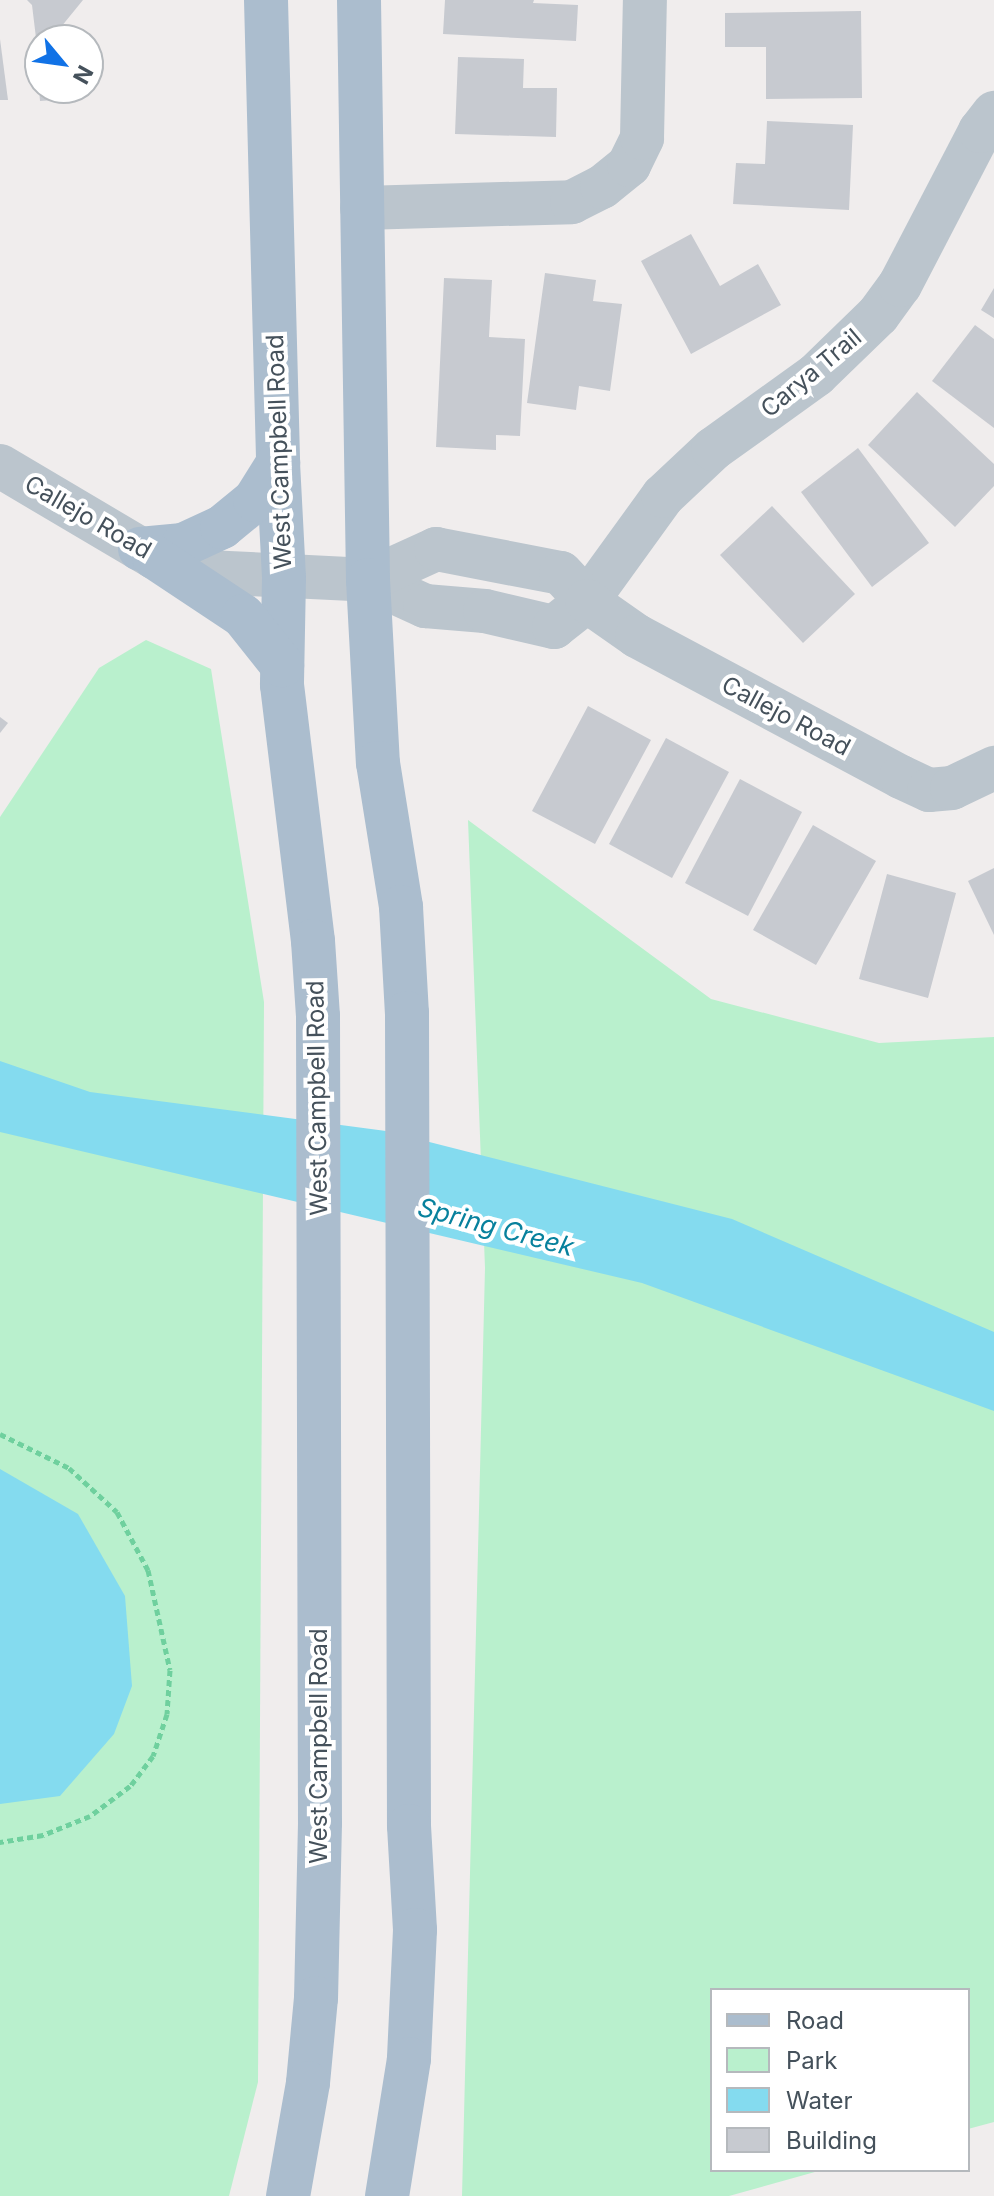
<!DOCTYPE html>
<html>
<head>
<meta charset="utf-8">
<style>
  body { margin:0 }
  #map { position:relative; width:994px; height:2196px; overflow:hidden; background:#f0eded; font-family:Inter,sans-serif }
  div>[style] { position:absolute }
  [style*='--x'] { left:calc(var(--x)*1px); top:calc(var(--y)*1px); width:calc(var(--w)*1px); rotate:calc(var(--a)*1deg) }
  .green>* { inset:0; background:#b9f0cd }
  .water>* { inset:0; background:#84dbef }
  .building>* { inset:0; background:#c7cad0 }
  .path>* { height:5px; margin-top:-2.5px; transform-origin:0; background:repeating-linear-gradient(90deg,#6fd09e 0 6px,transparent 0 10px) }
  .minor>* { height:44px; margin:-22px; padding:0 22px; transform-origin:22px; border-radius:22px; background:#bbc5cd }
  .major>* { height:44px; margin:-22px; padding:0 22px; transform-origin:22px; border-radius:22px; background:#abbdce }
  span { translate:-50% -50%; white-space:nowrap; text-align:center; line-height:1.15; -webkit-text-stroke:8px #fff; paint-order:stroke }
  .street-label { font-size:24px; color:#45515b }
  .water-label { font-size:26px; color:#07819d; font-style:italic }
  .legend { position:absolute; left:710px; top:1988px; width:260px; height:184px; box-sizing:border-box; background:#fff; border:2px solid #b5b9bd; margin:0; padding:10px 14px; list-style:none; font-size:24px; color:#45515b }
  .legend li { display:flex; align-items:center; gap:16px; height:40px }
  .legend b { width:40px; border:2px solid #b5b9bd }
  .north { position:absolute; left:24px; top:24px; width:80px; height:80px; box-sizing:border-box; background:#fff; border:2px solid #b5b9bd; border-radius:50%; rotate:119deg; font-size:22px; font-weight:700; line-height:32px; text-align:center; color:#45515b }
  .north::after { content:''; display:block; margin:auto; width:28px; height:36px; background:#1172e6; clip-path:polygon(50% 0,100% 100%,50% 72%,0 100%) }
</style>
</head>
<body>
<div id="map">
  <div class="green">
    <div style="clip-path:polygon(146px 640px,211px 669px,264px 1002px,258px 2082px,229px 2196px,0 2196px,0 817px,99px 668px)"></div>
    <div style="clip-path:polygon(468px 820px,711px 999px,879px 1043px,994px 1037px,994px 2122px,968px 2129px,968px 1990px,712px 1990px,712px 2170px,822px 2170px,729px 2196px,462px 2196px,485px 1268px)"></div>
  </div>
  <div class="water">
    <div style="clip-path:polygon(0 1061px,90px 1092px,386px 1131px,732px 1219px,994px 1332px,994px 1411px,642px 1283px,0 1132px)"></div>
    <div style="clip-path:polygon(0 1469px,78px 1514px,125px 1596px,132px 1686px,114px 1734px,60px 1796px,0 1804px)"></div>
  </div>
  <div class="building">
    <div style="clip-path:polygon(27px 0,83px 0,61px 27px,63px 40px,40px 40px,40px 71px,32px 5px)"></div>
    <div style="clip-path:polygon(445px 0,534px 0,533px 3px,578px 5px,576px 41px,443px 34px)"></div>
    <div style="clip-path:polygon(861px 11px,862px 98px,766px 99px,766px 47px,725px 47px,725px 13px)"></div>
    <div style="clip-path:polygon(0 39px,8px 100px,0 100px)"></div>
    <div style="clip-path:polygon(458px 57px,524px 59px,523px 88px,557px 88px,556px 137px,455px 134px)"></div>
    <div style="clip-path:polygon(39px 88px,67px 88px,68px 99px,40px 101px)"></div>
    <div style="clip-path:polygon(767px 121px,853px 125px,849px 210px,733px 204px,736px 163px,765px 164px)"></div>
    <div style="clip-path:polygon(691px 234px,720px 286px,758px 264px,781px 305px,691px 354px,641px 261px)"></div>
    <div style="clip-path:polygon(545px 273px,596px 280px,593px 301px,622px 304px,610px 391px,579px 386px,576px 410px,527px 403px)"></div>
    <div style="clip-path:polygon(444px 278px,492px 280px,489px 337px,525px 339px,520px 436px,496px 435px,496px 450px,436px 447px)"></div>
    <div style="clip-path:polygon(994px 288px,994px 318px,981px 310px)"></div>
    <div style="clip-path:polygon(975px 325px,994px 339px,994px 428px,932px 381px)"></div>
    <div style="clip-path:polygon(917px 392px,994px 464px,994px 486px,955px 527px,868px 445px)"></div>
    <div style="clip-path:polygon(858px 448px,929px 543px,872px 587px,801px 492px)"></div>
    <div style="clip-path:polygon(772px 506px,855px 594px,803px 643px,720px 555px)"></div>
    <div style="clip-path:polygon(588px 706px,651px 740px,595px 844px,532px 811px)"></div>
    <div style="clip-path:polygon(0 717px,8px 723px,0 733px)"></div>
    <div style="clip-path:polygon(666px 738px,729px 772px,672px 878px,609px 844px)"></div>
    <div style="clip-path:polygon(740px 779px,802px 812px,748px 916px,685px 883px)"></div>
    <div style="clip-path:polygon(813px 825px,876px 861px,816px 965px,753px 930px)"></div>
    <div style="clip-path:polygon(994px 868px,994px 935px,968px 881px)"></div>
    <div style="clip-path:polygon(887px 874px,956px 893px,928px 998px,859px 979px)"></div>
  </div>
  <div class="path">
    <div style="--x:0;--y:1434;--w:77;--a:26.2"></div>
    <div style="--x:69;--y:1468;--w:65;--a:42.5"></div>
    <div style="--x:117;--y:1512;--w:66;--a:61.9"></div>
    <div style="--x:148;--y:1570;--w:102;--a:77.6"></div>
    <div style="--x:170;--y:1670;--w:44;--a:93.9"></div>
    <div style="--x:167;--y:1714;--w:44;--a:108.4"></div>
    <div style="--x:153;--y:1756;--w:38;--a:127"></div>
    <div style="--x:130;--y:1786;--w:50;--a:143.1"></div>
    <div style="--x:90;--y:1816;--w:51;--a:158"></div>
    <div style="--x:43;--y:1835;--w:44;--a:170.8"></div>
  </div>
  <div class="minor">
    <div style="--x:362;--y:208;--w:210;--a:-1.6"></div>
    <div style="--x:572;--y:202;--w:34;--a:-27"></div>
    <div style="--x:602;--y:187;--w:35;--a:-39"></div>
    <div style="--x:629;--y:165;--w:30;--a:-64"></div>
    <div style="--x:642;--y:138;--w:138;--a:-88.8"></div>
    <div style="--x:0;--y:466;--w:179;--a:30.6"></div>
    <div style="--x:154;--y:557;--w:55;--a:15.8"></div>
    <div style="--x:207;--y:572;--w:161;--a:2.8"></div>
    <div style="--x:368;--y:580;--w:63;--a:24.5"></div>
    <div style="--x:425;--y:606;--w:60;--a:4.8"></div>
    <div style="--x:485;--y:611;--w:71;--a:13.1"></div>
    <div style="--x:554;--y:627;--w:42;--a:-38.2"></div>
    <div style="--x:587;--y:601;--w:130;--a:-54.1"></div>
    <div style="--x:663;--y:496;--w:69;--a:-43.2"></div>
    <div style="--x:713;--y:449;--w:127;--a:-35.7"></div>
    <div style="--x:816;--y:375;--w:86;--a:-44.1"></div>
    <div style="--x:878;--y:315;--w:37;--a:-54"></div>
    <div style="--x:900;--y:285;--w:174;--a:-62.5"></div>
    <div style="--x:980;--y:131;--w:23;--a:-52"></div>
    <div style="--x:368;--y:580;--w:75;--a:-24.5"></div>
    <div style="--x:436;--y:549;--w:127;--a:10.9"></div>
    <div style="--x:561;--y:573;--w:38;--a:47"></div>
    <div style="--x:587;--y:601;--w:61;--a:35"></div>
    <div style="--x:637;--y:636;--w:299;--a:28.1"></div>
    <div style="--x:901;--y:777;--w:31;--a:25"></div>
    <div style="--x:929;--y:790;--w:23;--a:-5"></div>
    <div style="--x:952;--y:788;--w:47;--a:-25.5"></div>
  </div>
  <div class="major">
    <div style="--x:266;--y:0;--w:463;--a:88.5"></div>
    <div style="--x:278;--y:463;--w:115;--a:87"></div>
    <div style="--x:284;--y:578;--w:107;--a:91.1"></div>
    <div style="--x:282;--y:685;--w:258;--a:83.1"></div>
    <div style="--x:313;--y:941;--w:75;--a:86.2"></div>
    <div style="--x:318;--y:1016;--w:807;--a:89.86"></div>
    <div style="--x:320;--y:1823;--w:175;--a:91.3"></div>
    <div style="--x:316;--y:1998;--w:85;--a:95.4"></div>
    <div style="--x:308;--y:2083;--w:115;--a:100"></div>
    <div style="--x:359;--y:0;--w:580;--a:89.11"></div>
    <div style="--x:368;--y:580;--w:183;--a:86.9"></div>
    <div style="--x:378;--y:763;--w:146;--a:80.9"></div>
    <div style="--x:401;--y:907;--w:106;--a:86.8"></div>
    <div style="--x:407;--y:1013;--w:813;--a:89.86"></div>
    <div style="--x:409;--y:1826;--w:104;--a:86.7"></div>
    <div style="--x:415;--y:1930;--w:129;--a:92.7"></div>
    <div style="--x:409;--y:2059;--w:139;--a:99.1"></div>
    <div style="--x:140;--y:549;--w:43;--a:-5.3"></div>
    <div style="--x:183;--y:545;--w:43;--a:-24.8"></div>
    <div style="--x:222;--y:527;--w:43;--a:-39.3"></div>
    <div style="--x:255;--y:500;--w:44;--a:-58.1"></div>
    <div style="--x:154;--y:557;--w:107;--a:33.5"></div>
    <div style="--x:243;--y:616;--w:63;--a:51.5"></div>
  </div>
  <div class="street-label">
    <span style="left:811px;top:373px;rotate:-40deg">Carya Trail</span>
    <span style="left:279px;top:452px;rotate:-92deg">West Campbell Road</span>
    <span style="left:88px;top:517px;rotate:30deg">Callejo Road</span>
    <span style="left:786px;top:716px;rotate:28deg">Callejo Road</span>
    <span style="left:317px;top:1098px;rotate:-91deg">West Campbell Road</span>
    <span style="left:319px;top:1746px;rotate:-90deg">West Campbell Road</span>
  </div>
  <div class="water-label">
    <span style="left:496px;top:1227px;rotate:15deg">Spring Creek</span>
  </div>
  <ul class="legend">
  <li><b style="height:10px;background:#abbdce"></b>Road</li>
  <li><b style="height:22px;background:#b9f0cd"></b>Park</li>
  <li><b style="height:22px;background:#84dbef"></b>Water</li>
  <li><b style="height:22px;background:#c7cad0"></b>Building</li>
  </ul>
  <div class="north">N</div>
</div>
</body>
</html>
